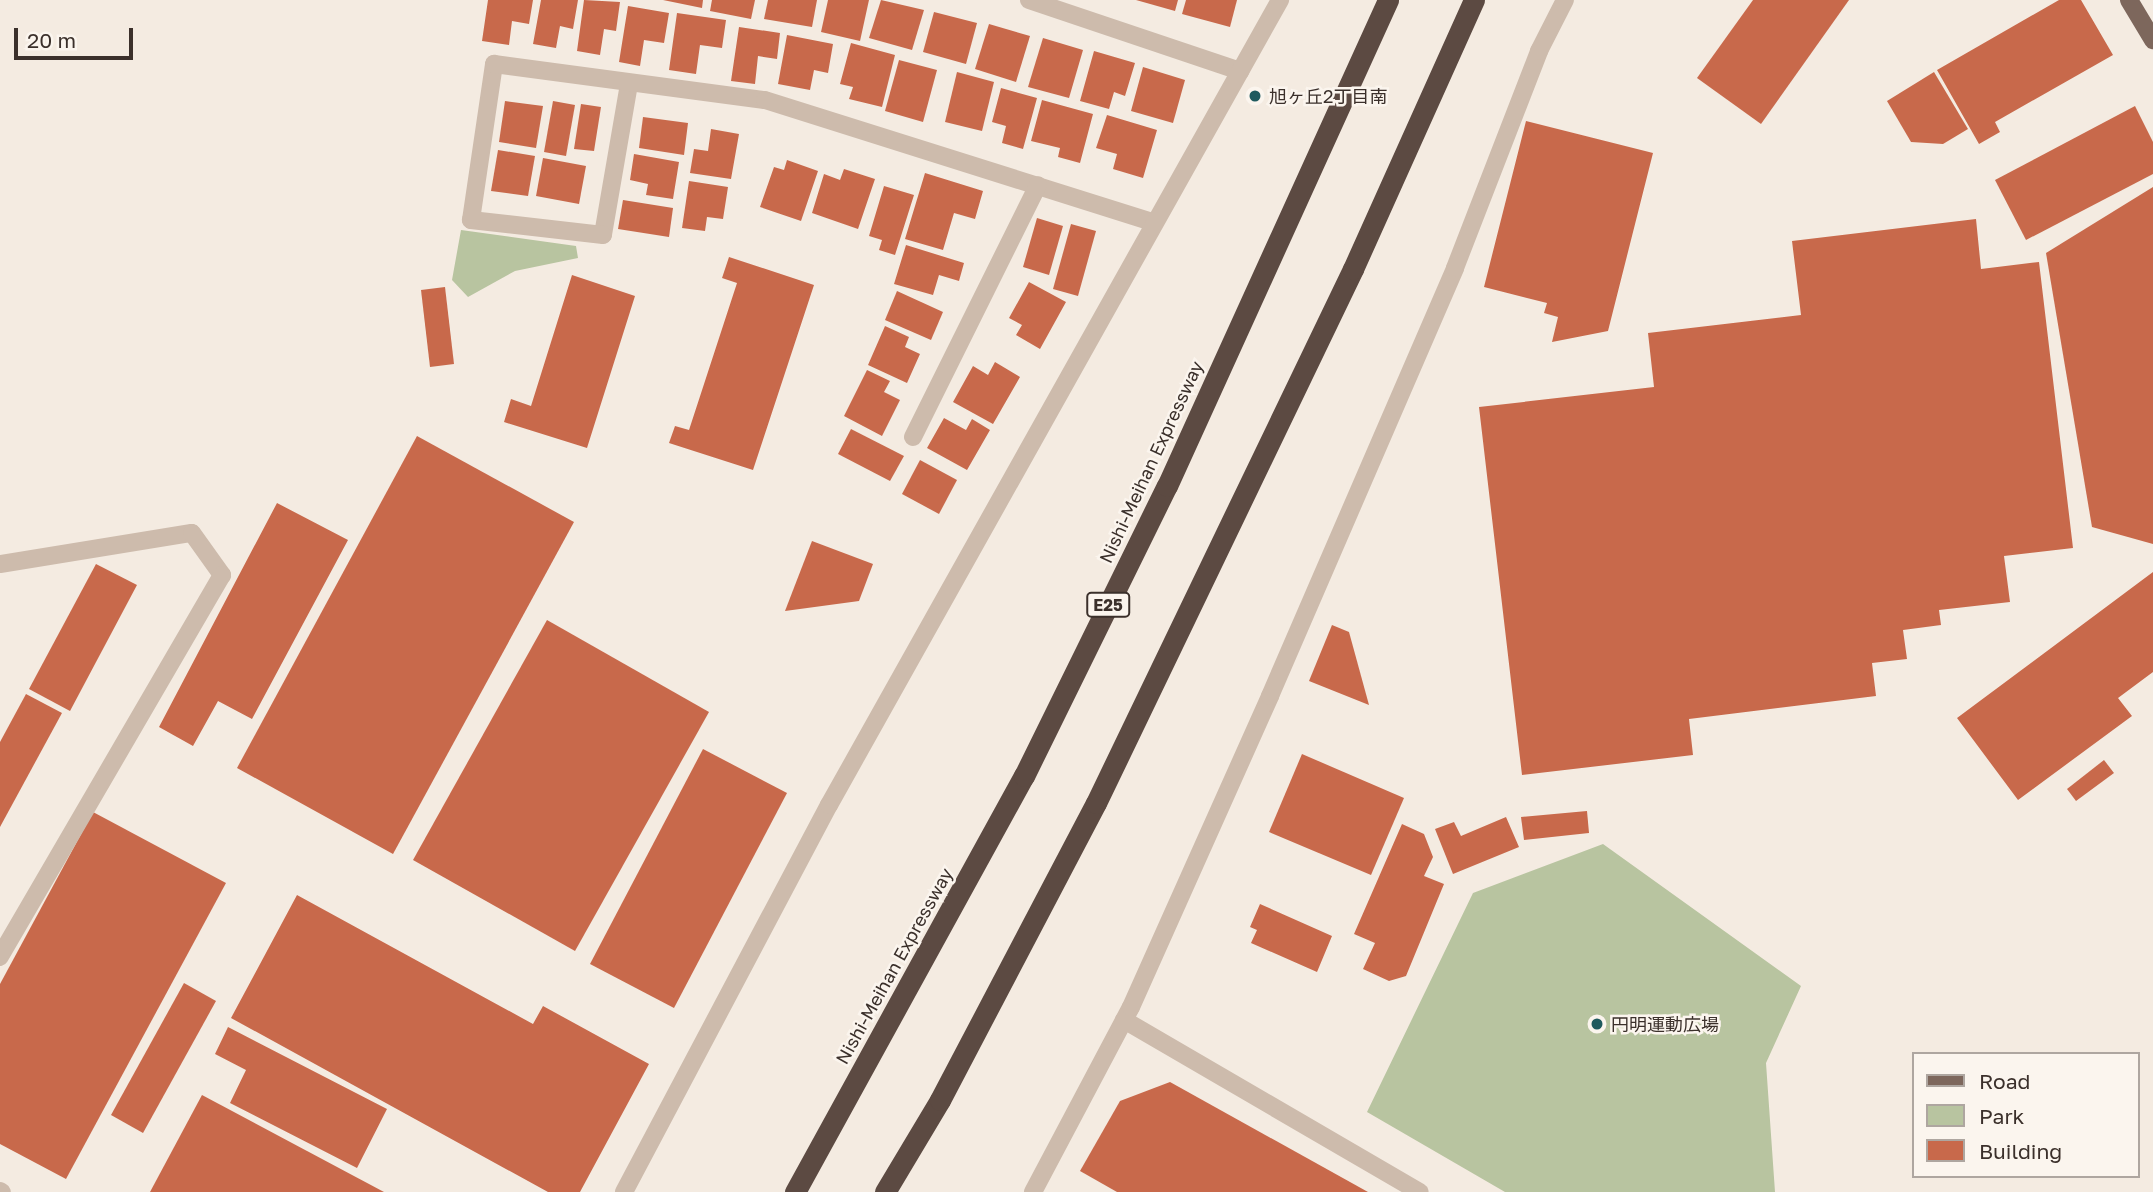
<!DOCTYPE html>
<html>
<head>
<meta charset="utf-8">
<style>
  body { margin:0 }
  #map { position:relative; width:2153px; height:1192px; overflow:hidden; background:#f4ebe1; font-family:"Golos Text","Noto Sans JP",sans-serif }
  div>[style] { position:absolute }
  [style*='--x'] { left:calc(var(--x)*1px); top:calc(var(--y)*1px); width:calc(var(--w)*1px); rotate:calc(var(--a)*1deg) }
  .green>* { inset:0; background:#b8c4a0 }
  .building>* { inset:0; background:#c8694b }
  .minor>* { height:18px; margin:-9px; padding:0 9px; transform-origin:9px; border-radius:9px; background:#cdbbac }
  .major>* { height:18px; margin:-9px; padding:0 9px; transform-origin:9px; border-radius:9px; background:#7d675c }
  .highway>* { height:21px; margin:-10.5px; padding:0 10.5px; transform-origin:10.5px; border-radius:10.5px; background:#5c4a42 }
  .dots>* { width:19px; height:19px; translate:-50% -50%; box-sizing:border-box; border:4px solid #fbf5ee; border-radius:50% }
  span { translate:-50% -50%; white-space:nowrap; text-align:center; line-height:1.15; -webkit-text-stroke:5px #fbf5ee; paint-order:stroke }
  .shield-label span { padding:2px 5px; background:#fbf5ee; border:2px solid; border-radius:5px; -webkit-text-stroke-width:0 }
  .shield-label { font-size:16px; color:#3b302b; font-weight:700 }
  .poi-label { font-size:18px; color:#3b302b }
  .left { translate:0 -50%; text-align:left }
  .street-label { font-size:18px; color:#3b302b }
  .legend { position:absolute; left:1912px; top:1052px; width:228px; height:126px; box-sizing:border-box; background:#fbf5ee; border:2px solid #aea6a0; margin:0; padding:9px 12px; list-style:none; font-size:21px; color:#3b302b }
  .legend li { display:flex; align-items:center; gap:14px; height:35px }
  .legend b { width:35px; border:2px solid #aea6a0 }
  .scale { position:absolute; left:14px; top:28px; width:119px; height:32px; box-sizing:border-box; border:4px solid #3b302b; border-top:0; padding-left:9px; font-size:21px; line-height:24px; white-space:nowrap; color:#3b302b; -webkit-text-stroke:5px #fbf5ee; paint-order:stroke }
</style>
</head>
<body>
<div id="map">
  <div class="green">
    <div style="clip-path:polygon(461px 230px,576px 246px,578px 258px,515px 271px,468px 297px,452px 280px)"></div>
    <div style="clip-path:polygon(1603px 844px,1801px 986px,1766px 1063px,1775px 1192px,1505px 1192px,1367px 1112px,1473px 893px)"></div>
  </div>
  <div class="building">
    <div style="clip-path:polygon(488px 0,533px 0,529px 24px,512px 21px,509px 45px,482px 41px)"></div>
    <div style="clip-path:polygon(541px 0,578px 0,573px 29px,560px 26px,556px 48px,533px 44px)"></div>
    <div style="clip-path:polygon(584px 0,620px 2px,616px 31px,604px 29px,600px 55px,577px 51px)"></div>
    <div style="clip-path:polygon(663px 0,703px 0,702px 8px)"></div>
    <div style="clip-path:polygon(712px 0,755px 0,751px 19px,710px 11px)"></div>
    <div style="clip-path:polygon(768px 0,817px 0,812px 27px,764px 19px)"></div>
    <div style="clip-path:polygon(828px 0,869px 0,860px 41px,821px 32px)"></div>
    <div style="clip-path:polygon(881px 0,924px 10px,912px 50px,869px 38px)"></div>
    <div style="clip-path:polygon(1136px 0,1178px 0,1175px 11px)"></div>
    <div style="clip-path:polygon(1186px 0,1237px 0,1230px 27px,1182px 14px)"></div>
    <div style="clip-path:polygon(1753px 0,1849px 0,1761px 124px,1697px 78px)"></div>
    <div style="clip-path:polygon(2059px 0,2081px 0,2113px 55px,1995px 122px,2000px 132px,1979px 144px,1937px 70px)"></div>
    <div style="clip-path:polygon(628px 6px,669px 13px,664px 43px,644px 40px,640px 66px,619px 62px)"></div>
    <div style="clip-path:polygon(934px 12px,977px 23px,966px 64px,923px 52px)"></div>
    <div style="clip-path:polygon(677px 13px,726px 20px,722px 48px,700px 45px,696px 74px,669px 70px)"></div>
    <div style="clip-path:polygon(989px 24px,1030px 36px,1016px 82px,975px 69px)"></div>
    <div style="clip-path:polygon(739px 27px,780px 33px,777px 59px,758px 56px,755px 84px,731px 81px)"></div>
    <div style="clip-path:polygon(787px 35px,833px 44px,828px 73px,814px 70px,810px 90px,778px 84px)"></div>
    <div style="clip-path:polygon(1043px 38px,1083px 50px,1069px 98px,1028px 87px)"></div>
    <div style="clip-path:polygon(851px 43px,895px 55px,882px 107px,849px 99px,853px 87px,840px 84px)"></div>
    <div style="clip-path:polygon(1094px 51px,1135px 63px,1125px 96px,1114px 92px,1109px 109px,1080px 101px)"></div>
    <div style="clip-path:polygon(899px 60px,937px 70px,923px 122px,885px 111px)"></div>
    <div style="clip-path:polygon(1143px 67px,1185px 80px,1173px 123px,1131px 111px)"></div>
    <div style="clip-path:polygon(957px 72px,994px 82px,982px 131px,945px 122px)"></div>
    <div style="clip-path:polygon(1934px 72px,1968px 129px,1943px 144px,1911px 142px,1887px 101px)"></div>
    <div style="clip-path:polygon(1001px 88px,1037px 98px,1023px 149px,1002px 143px,1006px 126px,992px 122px)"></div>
    <div style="clip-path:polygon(1042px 100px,1093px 114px,1080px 163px,1058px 157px,1060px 148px,1031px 141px)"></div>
    <div style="clip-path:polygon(505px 101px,543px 106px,536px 148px,499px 142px)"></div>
    <div style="clip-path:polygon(553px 101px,575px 105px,566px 156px,544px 152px)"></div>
    <div style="clip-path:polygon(581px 104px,601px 107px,594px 151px,574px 149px)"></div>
    <div style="clip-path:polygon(2135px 106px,2153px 142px,2153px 174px,2026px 240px,1995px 180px)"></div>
    <div style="clip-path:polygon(1107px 115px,1157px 130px,1143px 178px,1113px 169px,1117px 154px,1096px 148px)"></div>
    <div style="clip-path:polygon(643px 117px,688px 123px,684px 155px,639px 148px)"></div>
    <div style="clip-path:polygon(1526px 121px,1653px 153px,1608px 331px,1552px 342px,1558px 317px,1544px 313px,1547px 303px,1484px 287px)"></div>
    <div style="clip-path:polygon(711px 129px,739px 134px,731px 179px,690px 173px,694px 149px,708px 151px)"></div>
    <div style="clip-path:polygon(498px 150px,535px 156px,528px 196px,491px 191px)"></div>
    <div style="clip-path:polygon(634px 154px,679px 162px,673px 199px,646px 195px,648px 184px,630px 180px)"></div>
    <div style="clip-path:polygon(543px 158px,586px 166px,579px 204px,536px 196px)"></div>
    <div style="clip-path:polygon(787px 160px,818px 171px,801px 221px,760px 207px,774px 167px,784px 170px)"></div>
    <div style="clip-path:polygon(844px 169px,875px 179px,858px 229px,812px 213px,824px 174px,840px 180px)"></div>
    <div style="clip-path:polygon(925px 173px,983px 191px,975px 219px,954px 213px,943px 250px,905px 239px)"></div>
    <div style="clip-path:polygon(689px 181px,728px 187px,723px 219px,707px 217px,705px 231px,682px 228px)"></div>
    <div style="clip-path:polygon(884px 186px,914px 195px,895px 255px,879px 250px,882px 240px,869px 236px)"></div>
    <div style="clip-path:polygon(2153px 187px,2153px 544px,2092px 527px,2046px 253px)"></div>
    <div style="clip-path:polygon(623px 200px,673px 208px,669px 237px,618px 229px)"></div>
    <div style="clip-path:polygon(1037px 218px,1063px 226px,1049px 275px,1023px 267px)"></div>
    <div style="clip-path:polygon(1976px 219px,1981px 269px,2039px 262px,2073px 548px,2004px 556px,2010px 602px,1939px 610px,1941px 625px,1903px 630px,1907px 659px,1872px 663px,1876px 696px,1689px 719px,1693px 755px,1522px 775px,1479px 407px,1654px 387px,1648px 333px,1801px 315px,1792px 241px)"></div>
    <div style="clip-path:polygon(1071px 224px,1096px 231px,1078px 296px,1053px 289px)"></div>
    <div style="clip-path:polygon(906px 245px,964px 263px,959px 281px,939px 275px,933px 295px,894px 284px)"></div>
    <div style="clip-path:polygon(729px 257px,814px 285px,753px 470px,669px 443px,675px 426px,689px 430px,737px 283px,722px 278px)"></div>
    <div style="clip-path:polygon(572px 275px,635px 296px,587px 448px,504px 422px,511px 399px,531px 406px)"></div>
    <div style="clip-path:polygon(1029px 282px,1066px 302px,1040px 349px,1016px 335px,1022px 325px,1009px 318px)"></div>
    <div style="clip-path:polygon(445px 287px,454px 364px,430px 367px,421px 290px)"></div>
    <div style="clip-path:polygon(897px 291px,943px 312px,931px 340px,885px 320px)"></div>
    <div style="clip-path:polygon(885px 326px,909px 337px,905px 347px,920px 354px,907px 383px,868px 365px)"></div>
    <div style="clip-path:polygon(995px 362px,1020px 377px,993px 424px,953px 402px,973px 366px,988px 375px)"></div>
    <div style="clip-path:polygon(867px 370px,890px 381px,884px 392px,900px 400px,882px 436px,844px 416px)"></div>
    <div style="clip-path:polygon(944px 418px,966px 430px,972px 419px,990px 430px,967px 470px,927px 448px)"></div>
    <div style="clip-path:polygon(851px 429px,904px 456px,890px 481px,838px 454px)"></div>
    <div style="clip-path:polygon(417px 436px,574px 522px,393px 854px,237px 768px)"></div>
    <div style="clip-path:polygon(920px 460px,957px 480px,939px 514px,902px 494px)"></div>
    <div style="clip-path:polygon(277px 503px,348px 540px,252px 719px,218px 701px,193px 746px,159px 727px)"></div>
    <div style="clip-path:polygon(812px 541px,873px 564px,859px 601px,785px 611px)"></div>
    <div style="clip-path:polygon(96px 564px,137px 585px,70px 711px,29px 689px)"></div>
    <div style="clip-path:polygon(2153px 572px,2153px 672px,2118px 698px,2132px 716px,2018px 800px,1957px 718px)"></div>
    <div style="clip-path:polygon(547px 620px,709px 712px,575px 951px,413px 860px)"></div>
    <div style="clip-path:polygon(1332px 625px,1349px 632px,1369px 705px,1309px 681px)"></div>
    <div style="clip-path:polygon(26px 694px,62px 713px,0 827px,0 742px)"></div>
    <div style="clip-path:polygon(703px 749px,787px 793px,674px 1008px,590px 964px)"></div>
    <div style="clip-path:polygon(1302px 754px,1404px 798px,1371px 875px,1269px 832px)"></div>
    <div style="clip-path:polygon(2104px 760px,2114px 773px,2076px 801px,2067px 789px)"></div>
    <div style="clip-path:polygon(1587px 811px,1589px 833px,1524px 840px,1521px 817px)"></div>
    <div style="clip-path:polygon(93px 812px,226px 883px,66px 1179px,0 1144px,0 984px)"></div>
    <div style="clip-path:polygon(1506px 817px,1519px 847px,1453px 874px,1435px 829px,1454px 822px,1461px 836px)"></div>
    <div style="clip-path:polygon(1402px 824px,1424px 834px,1433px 857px,1424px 876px,1444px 884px,1406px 976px,1389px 981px,1363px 969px,1375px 943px,1354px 934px)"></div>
    <div style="clip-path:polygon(297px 895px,533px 1024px,543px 1006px,649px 1064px,580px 1192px,548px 1192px,231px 1018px)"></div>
    <div style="clip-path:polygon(1260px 904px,1332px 936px,1317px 972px,1251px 943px,1257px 930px,1250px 927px)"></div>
    <div style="clip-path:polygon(184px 983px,216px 1001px,143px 1133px,111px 1115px)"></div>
    <div style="clip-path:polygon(228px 1027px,387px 1109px,357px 1168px,230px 1103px,246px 1070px,215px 1054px)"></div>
    <div style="clip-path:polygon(1170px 1082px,1368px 1192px,1117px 1192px,1080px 1171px,1120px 1101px)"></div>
    <div style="clip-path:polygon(202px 1095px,384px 1192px,150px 1192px)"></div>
  </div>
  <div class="minor">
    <div style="--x:1029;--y:0;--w:223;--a:18.6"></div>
    <div style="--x:629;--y:84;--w:153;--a:99.8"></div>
    <div style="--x:603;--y:235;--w:133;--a:-173.5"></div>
    <div style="--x:471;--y:220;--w:158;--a:-81.6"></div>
    <div style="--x:494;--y:64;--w:273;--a:7.6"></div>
    <div style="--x:765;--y:100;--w:408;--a:17.5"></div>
    <div style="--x:913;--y:437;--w:281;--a:-63.6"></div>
    <div style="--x:0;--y:564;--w:194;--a:-9.2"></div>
    <div style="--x:192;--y:533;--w:52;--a:54.5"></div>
    <div style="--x:222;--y:575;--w:442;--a:120.2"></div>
    <div style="--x:1124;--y:1020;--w:342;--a:30.2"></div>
    <div style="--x:0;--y:1191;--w:2;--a:27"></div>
    <div style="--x:624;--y:1192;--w:438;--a:-62.1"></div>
    <div style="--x:829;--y:805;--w:923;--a:-60.74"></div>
    <div style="--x:1033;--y:1192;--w:209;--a:-62.1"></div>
    <div style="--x:1131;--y:1007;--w:341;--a:-65.9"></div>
    <div style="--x:1270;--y:696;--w:466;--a:-66.6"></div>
    <div style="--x:1455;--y:268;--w:233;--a:-68.8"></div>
    <div style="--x:1539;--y:51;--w:57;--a:-63"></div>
  </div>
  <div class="major">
    <div style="--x:2129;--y:0;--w:47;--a:59"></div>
  </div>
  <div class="highway">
    <div style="--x:795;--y:1192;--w:475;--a:-61.2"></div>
    <div style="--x:1024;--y:776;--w:323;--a:-63.8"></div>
    <div style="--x:1167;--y:486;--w:534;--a:-65.55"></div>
    <div style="--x:885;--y:1192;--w:107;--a:-59.1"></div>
    <div style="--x:940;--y:1100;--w:335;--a:-62.3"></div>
    <div style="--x:1096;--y:803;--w:593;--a:-64.3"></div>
    <div style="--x:1353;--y:269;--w:295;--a:-65.8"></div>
  </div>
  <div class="dots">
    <div style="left:1255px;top:96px;background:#1f5a5e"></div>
    <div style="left:1597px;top:1024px;background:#1f5a5e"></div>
  </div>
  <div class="shield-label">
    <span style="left:1108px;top:605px">E25</span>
  </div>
  <div class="poi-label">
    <span class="left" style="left:1269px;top:96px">旭ヶ丘2丁目南</span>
    <span class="left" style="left:1611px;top:1024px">円明運動広場</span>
  </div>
  <div class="street-label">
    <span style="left:1151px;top:462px;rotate:-65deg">Nishi-Meihan Expressway</span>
    <span style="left:894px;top:966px;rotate:-61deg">Nishi-Meihan Expressway</span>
  </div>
  <ul class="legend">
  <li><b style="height:9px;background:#7d675c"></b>Road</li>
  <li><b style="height:19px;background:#b8c4a0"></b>Park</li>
  <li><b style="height:19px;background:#c8694b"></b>Building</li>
  </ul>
  <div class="scale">20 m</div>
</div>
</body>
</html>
